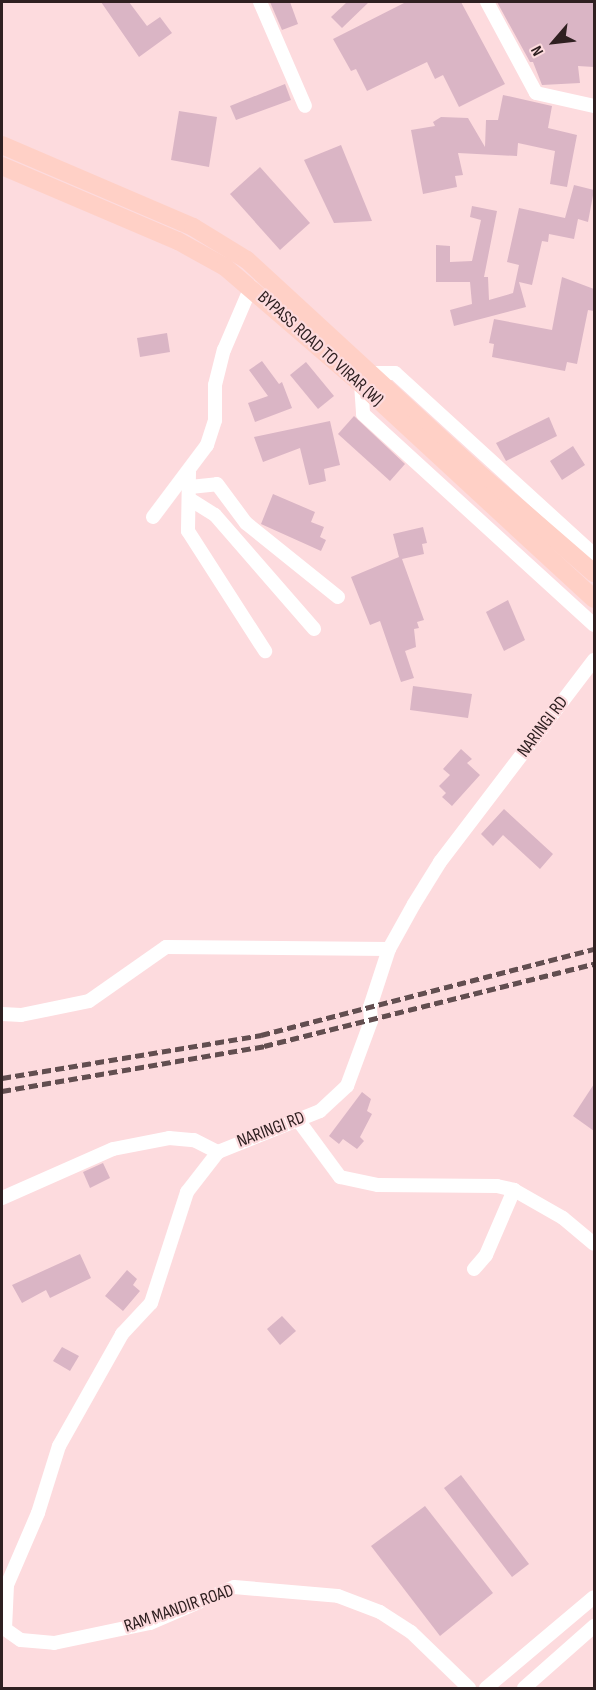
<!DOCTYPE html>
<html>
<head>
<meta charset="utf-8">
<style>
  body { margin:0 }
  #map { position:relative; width:596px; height:1690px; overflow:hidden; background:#fddbde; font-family:"Sofia Sans Condensed",sans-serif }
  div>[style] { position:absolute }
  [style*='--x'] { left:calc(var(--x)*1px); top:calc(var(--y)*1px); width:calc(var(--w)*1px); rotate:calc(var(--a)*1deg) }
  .building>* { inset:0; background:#dab5c5 }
  .minor>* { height:14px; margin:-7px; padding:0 7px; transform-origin:7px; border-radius:7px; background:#fff }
  .major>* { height:18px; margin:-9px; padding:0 9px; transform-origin:9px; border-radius:9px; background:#ffd0c6 }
  .rail>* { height:4.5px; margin-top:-2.25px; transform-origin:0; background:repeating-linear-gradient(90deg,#624e50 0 9px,transparent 0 13.5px) }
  span { translate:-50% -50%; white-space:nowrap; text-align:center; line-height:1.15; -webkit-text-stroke:4.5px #fddbde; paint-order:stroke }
  .street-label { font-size:18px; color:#2f2021 }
  .frame { position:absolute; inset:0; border:3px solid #2f2021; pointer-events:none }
  .north { position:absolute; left:524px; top:12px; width:60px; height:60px; -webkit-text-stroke:4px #fddbde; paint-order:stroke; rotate:242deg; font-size:16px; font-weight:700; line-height:24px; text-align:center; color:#2f2021 }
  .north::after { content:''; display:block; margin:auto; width:21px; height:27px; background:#2f2021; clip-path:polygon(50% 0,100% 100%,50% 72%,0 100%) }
</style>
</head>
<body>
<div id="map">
  <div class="building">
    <div style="clip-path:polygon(101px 2px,129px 2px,147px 26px,160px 17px,172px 33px,139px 57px)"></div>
    <div style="clip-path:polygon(270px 2px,290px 2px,298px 24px,282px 30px)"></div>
    <div style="clip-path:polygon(347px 2px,369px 2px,342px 28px,331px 17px)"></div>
    <div style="clip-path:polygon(406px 2px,461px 2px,505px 84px,459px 107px,443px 75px,435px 79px,427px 62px,367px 91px,356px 69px,351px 71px,333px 39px)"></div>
    <div style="clip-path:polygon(497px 2px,594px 2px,594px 67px,578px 66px,580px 83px,542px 85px,533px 62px,530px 62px)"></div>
    <div style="clip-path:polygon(285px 84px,291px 100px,236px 120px,230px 106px)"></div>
    <div style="clip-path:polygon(503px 95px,552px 106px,548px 128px,577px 135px,567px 187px,550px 184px,555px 151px,518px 143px,517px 156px,458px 153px,463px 175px,455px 176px,457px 187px,423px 194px,411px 130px,435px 126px,433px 122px,441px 117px,468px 118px,485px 147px,486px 120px,498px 120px)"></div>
    <div style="clip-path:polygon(179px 111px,217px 117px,209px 167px,171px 160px)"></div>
    <div style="clip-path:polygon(341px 145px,372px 221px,334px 223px,304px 160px)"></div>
    <div style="clip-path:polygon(260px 167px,310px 223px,280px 250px,230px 194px)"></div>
    <div style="clip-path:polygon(574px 185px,594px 190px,588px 222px,578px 219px,574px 239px,549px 234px,548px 242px,542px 241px,532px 285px,519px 282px,526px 307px,454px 326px,450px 310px,472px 304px,470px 282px,436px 282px,436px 245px,450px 246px,450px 262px,472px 261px,481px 220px,470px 217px,472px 206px,497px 211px,484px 277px,488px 277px,489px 300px,513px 293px,519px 265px,507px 262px,519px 208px,565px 218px)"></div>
    <div style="clip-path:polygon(562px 277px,594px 289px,594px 311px,588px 310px,577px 364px,567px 362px,565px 371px,492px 357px,494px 344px,489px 343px,494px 319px,552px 330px)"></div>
    <div style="clip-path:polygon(167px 333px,170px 352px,140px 357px,137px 338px)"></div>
    <div style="clip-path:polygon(262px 361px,279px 384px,282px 382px,292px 408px,255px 422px,248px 403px,268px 396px,249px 370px)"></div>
    <div style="clip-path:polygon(306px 362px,334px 396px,318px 409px,290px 375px)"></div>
    <div style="clip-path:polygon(354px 416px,405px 464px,390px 481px,338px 434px)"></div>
    <div style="clip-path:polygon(549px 417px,557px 436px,506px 461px,496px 443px)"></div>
    <div style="clip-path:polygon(330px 421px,340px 465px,324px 469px,326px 481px,309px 485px,300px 448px,263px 462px,254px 437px)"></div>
    <div style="clip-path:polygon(573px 446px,585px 465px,562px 480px,550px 461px)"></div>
    <div style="clip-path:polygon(273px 494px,315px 512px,311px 522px,324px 527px,320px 537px,326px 540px,321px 551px,261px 524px)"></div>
    <div style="clip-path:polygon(423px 527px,427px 543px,422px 544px,424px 554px,402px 559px,424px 620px,417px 622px,419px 628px,414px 629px,416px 647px,405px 651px,414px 678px,401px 682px,380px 621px,370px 625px,351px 577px,399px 557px,393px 534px)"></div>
    <div style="clip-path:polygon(508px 600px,525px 640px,504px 651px,486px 612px)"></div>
    <div style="clip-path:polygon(413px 686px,472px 694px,468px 718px,410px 710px)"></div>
    <div style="clip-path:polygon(461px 749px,472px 759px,467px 763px,480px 775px,452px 806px,442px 797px,446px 793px,439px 786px,450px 775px,443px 769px)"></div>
    <div style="clip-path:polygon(504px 809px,553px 854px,540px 869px,503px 835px,493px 846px,481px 834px)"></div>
    <div style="clip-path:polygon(594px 1084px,594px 1131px,573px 1116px)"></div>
    <div style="clip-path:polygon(362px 1092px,371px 1099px,367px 1111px,372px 1114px,360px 1137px,364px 1141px,357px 1149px,343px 1139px,339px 1144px,329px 1136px)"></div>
    <div style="clip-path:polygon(103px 1163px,110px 1178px,90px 1188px,83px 1172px)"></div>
    <div style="clip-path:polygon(80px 1254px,91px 1278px,50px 1298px,46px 1290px,22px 1303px,12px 1285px)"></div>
    <div style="clip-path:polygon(127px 1270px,137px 1279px,133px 1285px,140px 1291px,123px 1311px,105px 1296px)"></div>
    <div style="clip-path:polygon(282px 1316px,296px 1331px,280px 1345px,267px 1329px)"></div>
    <div style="clip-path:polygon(62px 1347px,79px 1356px,70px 1371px,53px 1361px)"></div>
    <div style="clip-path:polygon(461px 1475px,529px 1564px,512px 1577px,444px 1488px)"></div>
    <div style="clip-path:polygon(425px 1506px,493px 1593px,440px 1636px,371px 1546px)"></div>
  </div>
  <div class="minor">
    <div style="--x:260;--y:2;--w:113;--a:66.6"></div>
    <div style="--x:487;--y:2;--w:103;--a:61.7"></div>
    <div style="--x:536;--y:93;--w:59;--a:12.6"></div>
    <div style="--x:371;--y:373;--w:24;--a:0"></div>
    <div style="--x:395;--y:373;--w:270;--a:42.4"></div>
    <div style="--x:361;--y:384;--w:30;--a:86"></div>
    <div style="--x:363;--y:414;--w:313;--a:42.4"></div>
    <div style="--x:189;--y:472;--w:59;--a:91"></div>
    <div style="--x:188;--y:531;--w:143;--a:57.3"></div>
    <div style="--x:190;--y:487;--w:27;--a:-6"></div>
    <div style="--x:217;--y:484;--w:49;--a:53.4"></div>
    <div style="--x:246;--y:523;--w:118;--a:38.8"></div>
    <div style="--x:191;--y:500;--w:28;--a:32"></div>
    <div style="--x:215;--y:515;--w:151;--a:49"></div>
    <div style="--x:153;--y:517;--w:90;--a:-53.1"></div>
    <div style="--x:207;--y:445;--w:26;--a:-72"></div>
    <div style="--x:215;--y:420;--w:35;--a:-90"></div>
    <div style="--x:215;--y:385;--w:36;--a:-76"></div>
    <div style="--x:224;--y:350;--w:69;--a:-66.8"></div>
    <div style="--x:2;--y:1014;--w:19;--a:3"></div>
    <div style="--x:21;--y:1015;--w:69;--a:-11.6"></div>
    <div style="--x:89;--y:1001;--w:94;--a:-35"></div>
    <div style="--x:166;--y:947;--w:223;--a:0.5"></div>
    <div style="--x:298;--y:1120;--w:71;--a:53.6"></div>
    <div style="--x:340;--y:1177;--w:39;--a:12"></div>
    <div style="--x:378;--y:1185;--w:119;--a:0.5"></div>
    <div style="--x:497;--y:1186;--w:17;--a:13"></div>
    <div style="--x:514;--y:1190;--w:56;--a:29.7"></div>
    <div style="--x:563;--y:1218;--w:40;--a:40"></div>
    <div style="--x:2;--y:1198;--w:121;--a:-23.8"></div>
    <div style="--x:113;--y:1149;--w:57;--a:-11.1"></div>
    <div style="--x:169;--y:1138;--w:25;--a:5"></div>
    <div style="--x:194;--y:1140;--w:27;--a:27"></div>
    <div style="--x:474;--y:1269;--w:18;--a:-49"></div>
    <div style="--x:486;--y:1255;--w:71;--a:-66.7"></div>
    <div style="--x:5;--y:1629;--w:44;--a:-87.4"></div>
    <div style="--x:7;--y:1585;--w:78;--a:-66.7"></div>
    <div style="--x:38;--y:1513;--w:70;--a:-72.6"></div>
    <div style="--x:59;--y:1446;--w:129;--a:-60.6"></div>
    <div style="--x:122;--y:1334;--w:42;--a:-46.9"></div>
    <div style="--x:151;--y:1303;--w:117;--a:-72"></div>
    <div style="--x:187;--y:1192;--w:51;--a:-52.2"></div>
    <div style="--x:218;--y:1152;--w:110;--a:-21.9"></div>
    <div style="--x:320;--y:1111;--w:37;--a:-43"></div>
    <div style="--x:347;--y:1086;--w:69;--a:-69.7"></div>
    <div style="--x:371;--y:1021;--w:14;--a:-94"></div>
    <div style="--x:370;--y:1007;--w:61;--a:-71.9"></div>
    <div style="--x:389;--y:949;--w:51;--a:-60.9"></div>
    <div style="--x:414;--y:904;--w:49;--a:-58.2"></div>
    <div style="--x:440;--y:862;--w:254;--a:-52.7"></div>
    <div style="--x:5;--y:1629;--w:19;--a:35"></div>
    <div style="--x:21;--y:1640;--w:33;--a:5"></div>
    <div style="--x:54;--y:1643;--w:98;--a:-11.8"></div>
    <div style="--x:150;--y:1623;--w:91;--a:-23.2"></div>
    <div style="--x:234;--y:1587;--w:104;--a:4.9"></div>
    <div style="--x:338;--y:1596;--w:45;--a:20.9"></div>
    <div style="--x:380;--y:1612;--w:37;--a:33"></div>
    <div style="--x:411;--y:1632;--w:81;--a:44"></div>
    <div style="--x:486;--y:1688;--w:141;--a:-40.1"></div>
    <div style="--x:524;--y:1688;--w:94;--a:-41.5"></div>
  </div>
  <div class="major">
    <div style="--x:2;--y:145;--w:208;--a:23.2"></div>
    <div style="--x:193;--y:227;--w:63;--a:31.4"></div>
    <div style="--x:247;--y:260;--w:321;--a:42.6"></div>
    <div style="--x:483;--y:477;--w:147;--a:40.9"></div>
    <div style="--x:2;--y:166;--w:191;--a:23.1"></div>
    <div style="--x:178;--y:241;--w:54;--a:29"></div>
    <div style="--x:225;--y:267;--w:179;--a:40.7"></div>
    <div style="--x:361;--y:384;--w:317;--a:42.7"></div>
  </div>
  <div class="rail">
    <div style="--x:2;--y:1078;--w:263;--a:-9.4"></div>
    <div style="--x:261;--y:1035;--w:344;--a:-14.5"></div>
    <div style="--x:2;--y:1091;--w:266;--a:-9.7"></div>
    <div style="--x:264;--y:1046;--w:340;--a:-14"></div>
  </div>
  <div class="street-label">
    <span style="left:320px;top:349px;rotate:42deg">BYPASS ROAD TO VIRAR (W)</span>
    <span style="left:543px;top:727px;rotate:-53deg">NARINGI RD</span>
    <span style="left:271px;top:1130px;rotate:-21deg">NARINGI RD</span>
    <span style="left:179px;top:1609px;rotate:-19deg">RAM MANDIR ROAD</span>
  </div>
  <div class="frame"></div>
  <div class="north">N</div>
</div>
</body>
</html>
